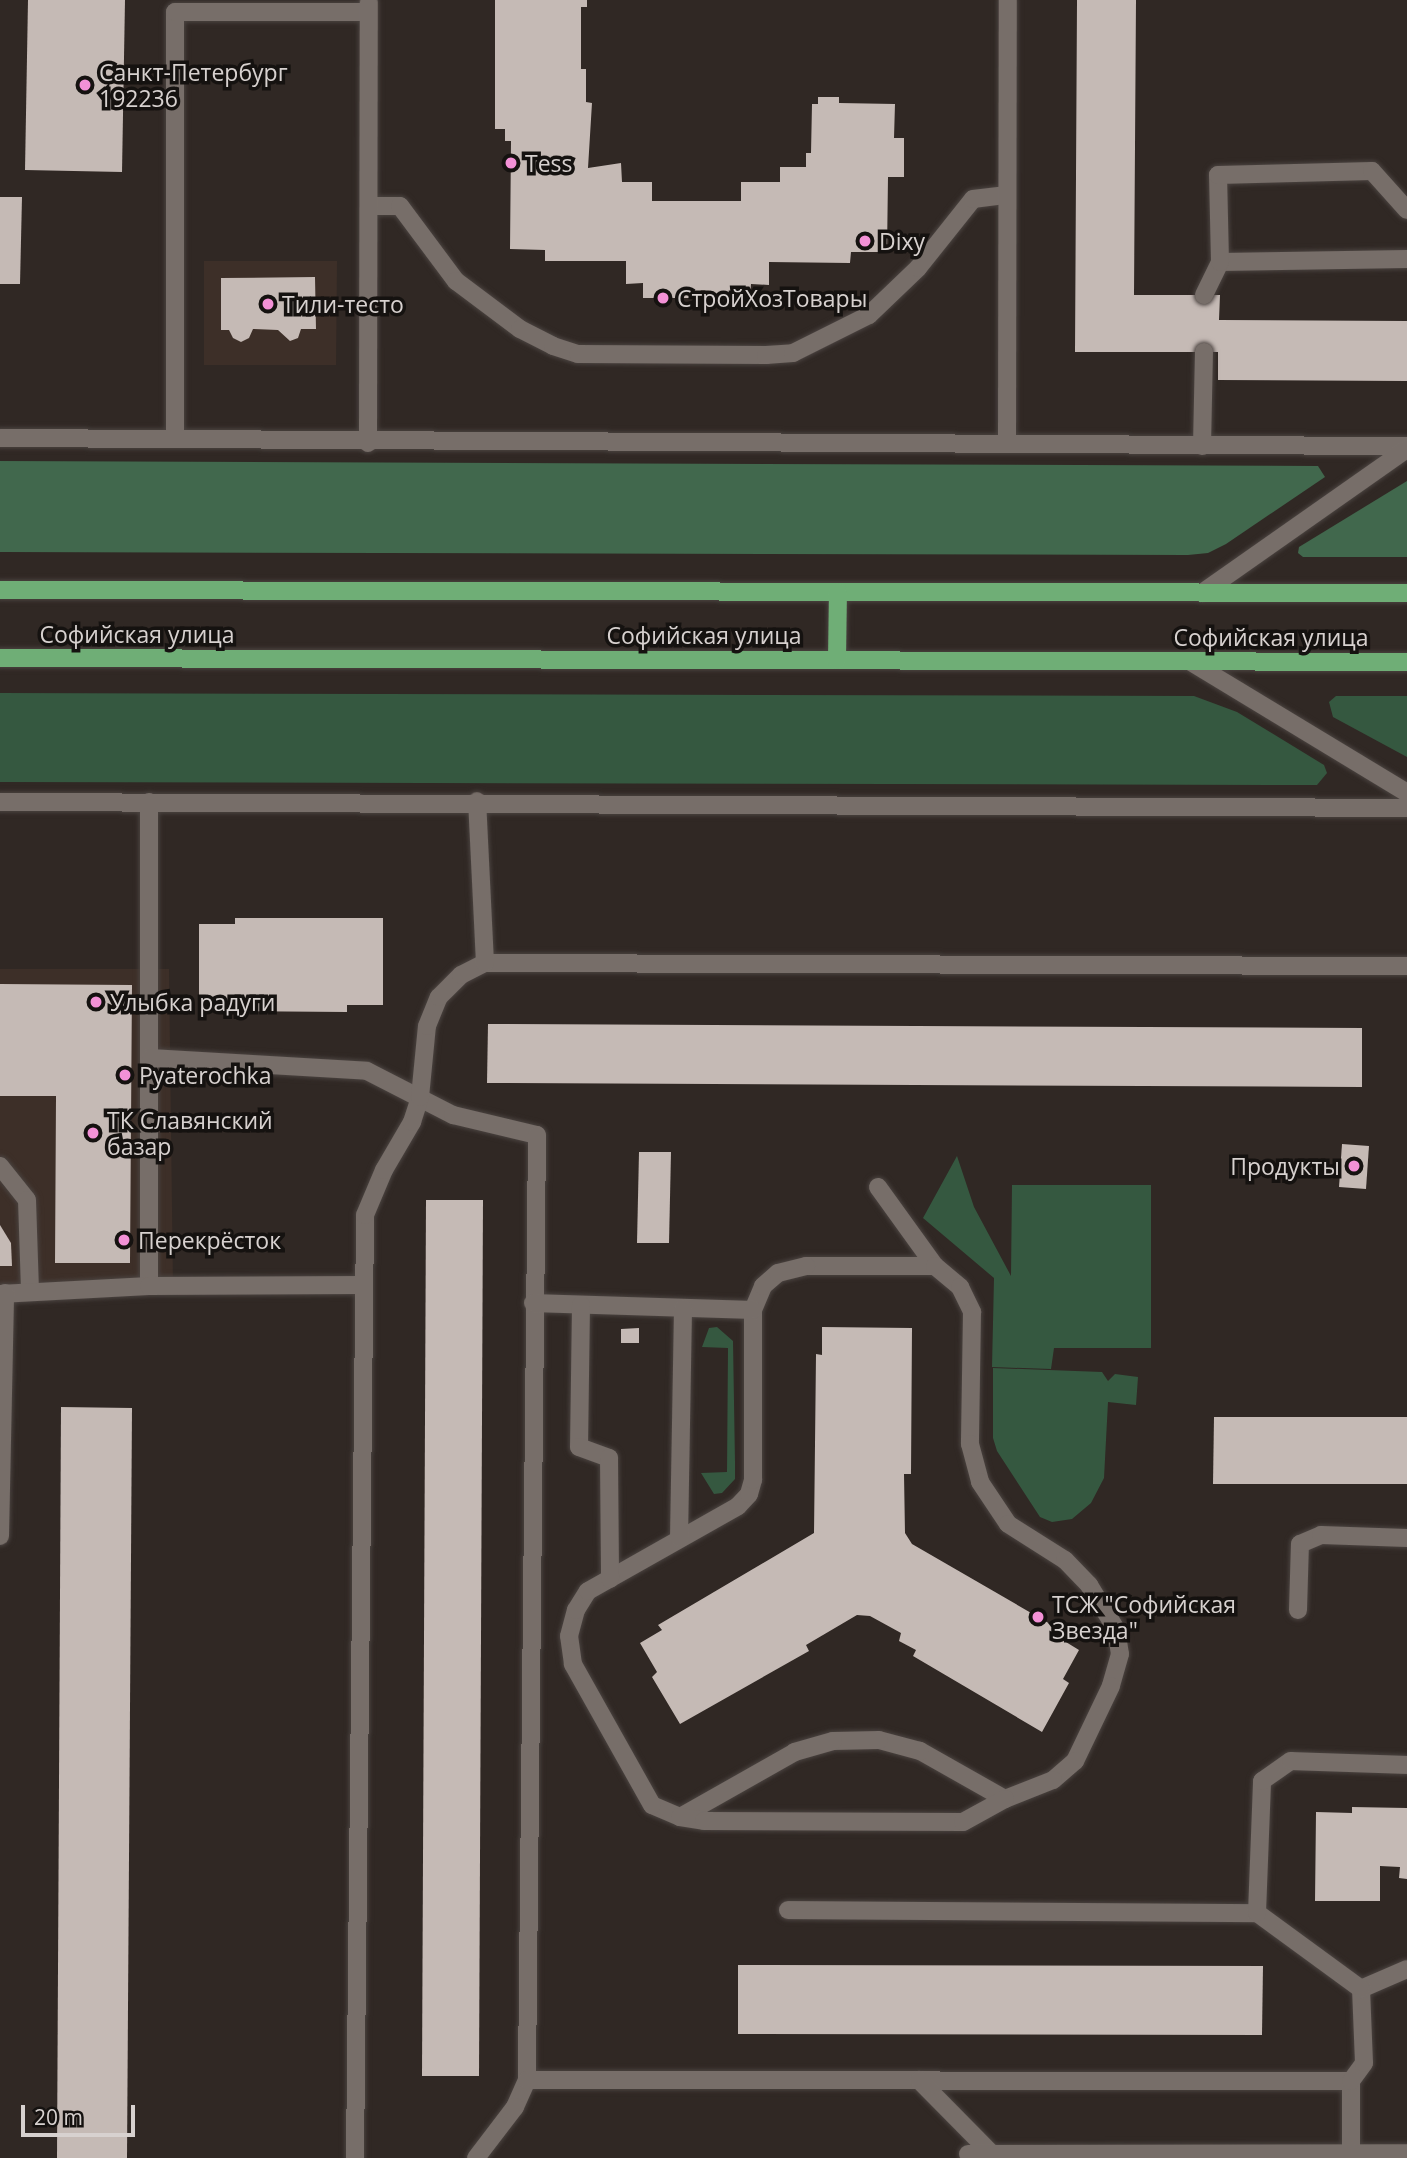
<!DOCTYPE html>
<html>
<head>
<meta charset="utf-8">
<style>
  body { margin:0 }
  #map { position:relative; width:1407px; height:2158px; overflow:hidden; background:#302824; font-family:"Open Sans",sans-serif }
  div>[style] { position:absolute }
  [style*='--x'] { left:calc(var(--x)*1px); top:calc(var(--y)*1px); width:calc(var(--w)*1px); rotate:calc(var(--a)*1deg) }
  .built>* { inset:0; background:#3d2f28 }
  .green>* { inset:0; background:#355840 }
  .forest>* { inset:0; background:#41684d }
  .building>* { inset:0; background:#c5bab5 }
  .roads { filter:drop-shadow(0 0 2px #4a4340) drop-shadow(0 0 2px #4a4340) }
  .lane>* { height:18px; margin:-9px; padding:0 9px; transform-origin:9px; border-radius:9px; background:#776e69 }
  .street>* { height:18px; margin:-9px; padding:0 9px; transform-origin:9px; border-radius:9px; background:#776e69 }
  .primary>* { height:18px; margin:-9px; padding:0 9px; transform-origin:9px; border-radius:9px; background:#6fae76 }
  .dots>* { width:19px; height:19px; translate:-50% -50%; box-sizing:border-box; border:4px solid #151210; border-radius:50% }
  span { translate:-50% -50%; white-space:nowrap; text-align:center; line-height:1.15; -webkit-text-stroke:7px #151210; paint-order:stroke }
  .poi-label { font-size:23px; color:#d7d1cf }
  .left { translate:0 -50%; text-align:left }
  .right { translate:-100% -50%; text-align:right }
  .street-label { font-size:23px; color:#d7d1cf }
  .scale { position:absolute; left:21px; top:2105px; width:114px; height:32px; box-sizing:border-box; border:4px solid #d7d1cf; border-top:0; padding-left:9px; font-size:21px; line-height:24px; white-space:nowrap; color:#d7d1cf; -webkit-text-stroke:5px #151210; paint-order:stroke }
</style>
</head>
<body>
<div id="map">
  <div class="built">
    <div style="clip-path:polygon(204px 261px,337px 261px,336px 365px,204px 365px)"></div>
    <div style="clip-path:polygon(0 969px,169px 969px,173px 1288px,0 1288px)"></div>
  </div>
  <div class="green">
    <div style="clip-path:polygon(0 693px,1194px 696px,1237px 712px,1324px 765px,1327px 773px,1317px 785px,0 782px)"></div>
    <div style="clip-path:polygon(1336px 696px,1407px 696px,1407px 757px,1333px 717px,1329px 702px)"></div>
    <div style="clip-path:polygon(957px 1156px,974px 1207px,1011px 1276px,1012px 1185px,1151px 1185px,1151px 1348px,1054px 1348px,1051px 1369px,992px 1367px,994px 1278px,923px 1218px)"></div>
    <div style="clip-path:polygon(717px 1327px,733px 1341px,735px 1463px,735px 1479px,722px 1493px,714px 1494px,701px 1473px,727px 1472px,728px 1348px,702px 1347px,709px 1328px)"></div>
    <div style="clip-path:polygon(993px 1368px,1102px 1372px,1108px 1381px,1115px 1374px,1138px 1377px,1136px 1405px,1108px 1402px,1104px 1478px,1091px 1503px,1072px 1519px,1052px 1522px,1040px 1517px,997px 1451px,993px 1438px)"></div>
  </div>
  <div class="forest">
    <div style="clip-path:polygon(0 461px,1318px 466px,1325px 477px,1226px 544px,1208px 553px,1188px 555px,0 552px)"></div>
    <div style="clip-path:polygon(1407px 481px,1407px 557px,1303px 557px,1298px 553px,1299px 547px)"></div>
  </div>
  <div class="building">
    <div style="clip-path:polygon(28px 0,125px 0,122px 172px,25px 170px)"></div>
    <div style="clip-path:polygon(495px 0,587px 0,587px 7px,581px 7px,581px 69px,586px 69px,586px 102px,592px 103px,588px 168px,621px 163px,622px 182px,652px 182px,652px 201px,741px 201px,741px 182px,780px 182px,780px 167px,806px 167px,806px 153px,811px 153px,812px 104px,818px 104px,818px 97px,839px 97px,839px 103px,895px 104px,894px 138px,904px 138px,904px 177px,888px 177px,887px 252px,851px 252px,850px 263px,769px 262px,769px 285px,751px 284px,750px 298px,643px 298px,643px 283px,626px 284px,626px 261px,545px 261px,545px 250px,510px 249px,511px 141px,505px 141px,505px 129px,495px 129px)"></div>
    <div style="clip-path:polygon(1077px 0,1136px 0,1134px 295px,1220px 295px,1219px 320px,1407px 321px,1407px 381px,1218px 380px,1218px 352px,1075px 352px)"></div>
    <div style="clip-path:polygon(0 197px,22px 197px,20px 284px,0 284px)"></div>
    <div style="clip-path:polygon(315px 277px,316px 329px,301px 329px,298px 338px,290px 341px,278px 330px,253px 329px,249px 338px,241px 342px,233px 338px,229px 330px,221px 330px,221px 278px)"></div>
    <div style="clip-path:polygon(235px 918px,383px 918px,383px 1005px,347px 1005px,347px 1012px,199px 1011px,199px 924px,235px 924px)"></div>
    <div style="clip-path:polygon(0 984px,132px 985px,130px 1263px,55px 1263px,56px 1096px,0 1096px)"></div>
    <div style="clip-path:polygon(488px 1024px,1362px 1028px,1362px 1087px,487px 1083px)"></div>
    <div style="clip-path:polygon(1342px 1144px,1369px 1146px,1366px 1189px,1339px 1187px)"></div>
    <div style="clip-path:polygon(639px 1152px,671px 1152px,669px 1243px,637px 1243px)"></div>
    <div style="clip-path:polygon(426px 1200px,483px 1200px,479px 2076px,422px 2076px)"></div>
    <div style="clip-path:polygon(0 1225px,11px 1243px,12px 1266px,0 1266px)"></div>
    <div style="clip-path:polygon(822px 1327px,912px 1328px,911px 1474px,904px 1474px,905px 1533px,912px 1544px,1064px 1632px,1061px 1639px,1079px 1650px,1063px 1679px,1069px 1683px,1042px 1732px,913px 1656px,916px 1650px,899px 1641px,901px 1633px,870px 1616px,857px 1615px,806px 1645px,809px 1651px,680px 1724px,652px 1677px,657px 1672px,640px 1643px,662px 1630px,658px 1625px,814px 1533px,816px 1354px,822px 1355px)"></div>
    <div style="clip-path:polygon(639px 1328px,639px 1343px,621px 1343px,621px 1329px)"></div>
    <div style="clip-path:polygon(61px 1407px,132px 1408px,127px 2158px,57px 2158px)"></div>
    <div style="clip-path:polygon(1214px 1417px,1407px 1417px,1407px 1484px,1213px 1484px)"></div>
    <div style="clip-path:polygon(1352px 1807px,1407px 1808px,1407px 1879px,1399px 1878px,1400px 1867px,1380px 1866px,1380px 1901px,1315px 1901px,1316px 1812px,1352px 1813px)"></div>
    <div style="clip-path:polygon(738px 1965px,1263px 1966px,1262px 2035px,738px 2034px)"></div>
  </div>
  <div class="roads">
    <div class="lane">
      <div style="--x:369;--y:206;--w:31;--a:0"></div>
      <div style="--x:400;--y:206;--w:94;--a:53.3"></div>
      <div style="--x:456;--y:281;--w:80;--a:36.9"></div>
      <div style="--x:520;--y:329;--w:37;--a:27"></div>
      <div style="--x:553;--y:346;--w:26;--a:18"></div>
      <div style="--x:578;--y:354;--w:188;--a:0.3"></div>
      <div style="--x:766;--y:355;--w:27;--a:-4"></div>
      <div style="--x:793;--y:353;--w:85;--a:-26.6"></div>
      <div style="--x:869;--y:315;--w:68;--a:-43.8"></div>
      <div style="--x:918;--y:268;--w:88;--a:-51.4"></div>
      <div style="--x:973;--y:199;--w:34;--a:-7"></div>
      <div style="--x:1220;--y:262;--w:187;--a:-0.9"></div>
      <div style="--x:1204;--y:295;--w:37;--a:-64"></div>
      <div style="--x:1220;--y:262;--w:87;--a:-91.3"></div>
      <div style="--x:1218;--y:175;--w:154;--a:-1.5"></div>
      <div style="--x:1372;--y:171;--w:52;--a:48.1"></div>
      <div style="--x:175;--y:436;--w:424;--a:-90"></div>
      <div style="--x:175;--y:12;--w:193;--a:0"></div>
      <div style="--x:368;--y:443;--w:441;--a:-89.9"></div>
      <div style="--x:1007;--y:444;--w:444;--a:-89.9"></div>
      <div style="--x:1202;--y:446;--w:94;--a:-88.8"></div>
      <div style="--x:149;--y:802;--w:484;--a:90"></div>
      <div style="--x:485;--y:963;--w:922;--a:0.19"></div>
      <div style="--x:151;--y:1058;--w:216;--a:3.4"></div>
      <div style="--x:367;--y:1071;--w:97;--a:27.1"></div>
      <div style="--x:453;--y:1115;--w:86;--a:13.4"></div>
      <div style="--x:537;--y:1135;--w:945;--a:90.61"></div>
      <div style="--x:527;--y:2080;--w:30;--a:114"></div>
      <div style="--x:515;--y:2107;--w:64;--a:127.4"></div>
      <div style="--x:0;--y:1166;--w:43;--a:51.5"></div>
      <div style="--x:27;--y:1200;--w:92;--a:88.1"></div>
      <div style="--x:878;--y:1187;--w:97;--a:54.2"></div>
      <div style="--x:806;--y:1266;--w:129;--a:0"></div>
      <div style="--x:935;--y:1266;--w:33;--a:40"></div>
      <div style="--x:960;--y:1287;--w:28;--a:64"></div>
      <div style="--x:972;--y:1312;--w:132;--a:90.9"></div>
      <div style="--x:970;--y:1444;--w:39;--a:75"></div>
      <div style="--x:980;--y:1482;--w:50;--a:56.3"></div>
      <div style="--x:1008;--y:1524;--w:67;--a:32.3"></div>
      <div style="--x:1065;--y:1560;--w:35;--a:46"></div>
      <div style="--x:1089;--y:1585;--w:52;--a:58.5"></div>
      <div style="--x:1116;--y:1629;--w:25;--a:81"></div>
      <div style="--x:1120;--y:1654;--w:33;--a:106"></div>
      <div style="--x:1111;--y:1686;--w:83;--a:115.6"></div>
      <div style="--x:1075;--y:1761;--w:29;--a:139"></div>
      <div style="--x:1053;--y:1780;--w:52;--a:158.4"></div>
      <div style="--x:1005;--y:1799;--w:98;--a:-150.5"></div>
      <div style="--x:920;--y:1751;--w:42;--a:-165"></div>
      <div style="--x:879;--y:1740;--w:46;--a:178.8"></div>
      <div style="--x:833;--y:1741;--w:40;--a:164"></div>
      <div style="--x:795;--y:1752;--w:132;--a:150.5"></div>
      <div style="--x:680;--y:1817;--w:30;--a:-157"></div>
      <div style="--x:652;--y:1805;--w:162;--a:-119.3"></div>
      <div style="--x:573;--y:1664;--w:28;--a:-98"></div>
      <div style="--x:569;--y:1636;--w:27;--a:-75"></div>
      <div style="--x:576;--y:1610;--w:22;--a:-58"></div>
      <div style="--x:588;--y:1591;--w:172;--a:-29.5"></div>
      <div style="--x:738;--y:1506;--w:16;--a:-47"></div>
      <div style="--x:749;--y:1494;--w:15;--a:-74"></div>
      <div style="--x:753;--y:1480;--w:170;--a:-90"></div>
      <div style="--x:753;--y:1310;--w:26;--a:-67"></div>
      <div style="--x:763;--y:1286;--w:20;--a:-41"></div>
      <div style="--x:778;--y:1273;--w:29;--a:-14"></div>
      <div style="--x:0;--y:1294;--w:149;--a:-3.1"></div>
      <div style="--x:149;--y:1286;--w:213;--a:-0.3"></div>
      <div style="--x:533;--y:1303;--w:220;--a:1.8"></div>
      <div style="--x:581;--y:1305;--w:142;--a:90.8"></div>
      <div style="--x:579;--y:1447;--w:32;--a:20"></div>
      <div style="--x:609;--y:1458;--w:121;--a:89.5"></div>
      <div style="--x:0;--y:1536;--w:243;--a:-88.8"></div>
      <div style="--x:679;--y:1538;--w:230;--a:-89"></div>
      <div style="--x:1298;--y:1610;--w:66;--a:-88.3"></div>
      <div style="--x:1300;--y:1544;--w:23;--a:-23"></div>
      <div style="--x:1321;--y:1535;--w:86;--a:2"></div>
      <div style="--x:680;--y:1817;--w:24;--a:9"></div>
      <div style="--x:704;--y:1821;--w:259;--a:0.2"></div>
      <div style="--x:963;--y:1822;--w:48;--a:-28.7"></div>
      <div style="--x:788;--y:1910;--w:469;--a:0.4"></div>
      <div style="--x:1361;--y:1989;--w:50;--a:-23.5"></div>
      <div style="--x:527;--y:2080;--w:824;--a:0.07"></div>
      <div style="--x:1351;--y:2081;--w:72;--a:90"></div>
      <div style="--x:919;--y:2080;--w:103;--a:45.4"></div>
      <div style="--x:1351;--y:2081;--w:22;--a:-54"></div>
      <div style="--x:1364;--y:2063;--w:74;--a:-92.3"></div>
      <div style="--x:1361;--y:1989;--w:129;--a:-143.8"></div>
      <div style="--x:1257;--y:1913;--w:132;--a:-87.8"></div>
      <div style="--x:1262;--y:1781;--w:35;--a:-35"></div>
      <div style="--x:1291;--y:1761;--w:116;--a:2"></div>
      <div style="--x:968;--y:2154;--w:439;--a:-0.1"></div>
      <div style="--x:355;--y:2158;--w:943;--a:-89.39"></div>
      <div style="--x:365;--y:1215;--w:49;--a:-67.1"></div>
      <div style="--x:384;--y:1170;--w:56;--a:-59.7"></div>
      <div style="--x:412;--y:1122;--w:26;--a:-72"></div>
      <div style="--x:420;--y:1097;--w:71;--a:-84.4"></div>
      <div style="--x:427;--y:1026;--w:31;--a:-68"></div>
      <div style="--x:439;--y:997;--w:31;--a:-45"></div>
      <div style="--x:461;--y:975;--w:27;--a:-27"></div>
      <div style="--x:485;--y:963;--w:162;--a:-92.8"></div>
    </div>
    <div class="street">
      <div style="--x:0;--y:438;--w:1407;--a:0.33"></div>
      <div style="--x:1202;--y:593;--w:251;--a:-35.1"></div>
      <div style="--x:1191;--y:662;--w:253;--a:31.2"></div>
      <div style="--x:0;--y:802;--w:1407;--a:0.24"></div>
    </div>
    <div class="primary">
      <div style="--x:0;--y:590;--w:1407;--a:0.12"></div>
      <div style="--x:0;--y:658;--w:1407;--a:0.16"></div>
      <div style="--x:837;--y:660;--w:68;--a:-89.2"></div>
    </div>
  </div>
  <div class="dots">
    <div style="left:85px;top:85px;background:#f391d6"></div>
    <div style="left:511px;top:163px;background:#f391d6"></div>
    <div style="left:865px;top:241px;background:#f391d6"></div>
    <div style="left:663px;top:298px;background:#f391d6"></div>
    <div style="left:268px;top:304px;background:#f391d6"></div>
    <div style="left:96px;top:1002px;background:#f391d6"></div>
    <div style="left:125px;top:1075px;background:#f391d6"></div>
    <div style="left:93px;top:1133px;background:#f391d6"></div>
    <div style="left:1354px;top:1166px;background:#f391d6"></div>
    <div style="left:124px;top:1240px;background:#f391d6"></div>
    <div style="left:1038px;top:1617px;background:#f391d6"></div>
  </div>
  <div class="poi-label">
    <span class="left" style="left:99px;top:85px">Санкт-Петербург<br>192236</span>
    <span class="left" style="left:525px;top:163px">Tess</span>
    <span class="left" style="left:879px;top:241px">Dixy</span>
    <span class="left" style="left:677px;top:298px">СтройХозТовары</span>
    <span class="left" style="left:282px;top:304px">Тили-тесто</span>
    <span class="left" style="left:110px;top:1002px">Улыбка радуги</span>
    <span class="left" style="left:139px;top:1075px">Pyaterochka</span>
    <span class="left" style="left:107px;top:1133px">ТК Славянский<br>базар</span>
    <span class="right" style="left:1340px;top:1166px">Продукты</span>
    <span class="left" style="left:138px;top:1240px">Перекрёсток</span>
    <span class="left" style="left:1052px;top:1617px">ТСЖ "Софийская<br>Звезда"</span>
  </div>
  <div class="street-label">
    <span style="left:137px;top:634px">Софийская улица</span>
    <span style="left:704px;top:635px">Софийская улица</span>
    <span style="left:1271px;top:637px">Софийская улица</span>
  </div>
  <div class="scale">20 m</div>
</div>
</body>
</html>
